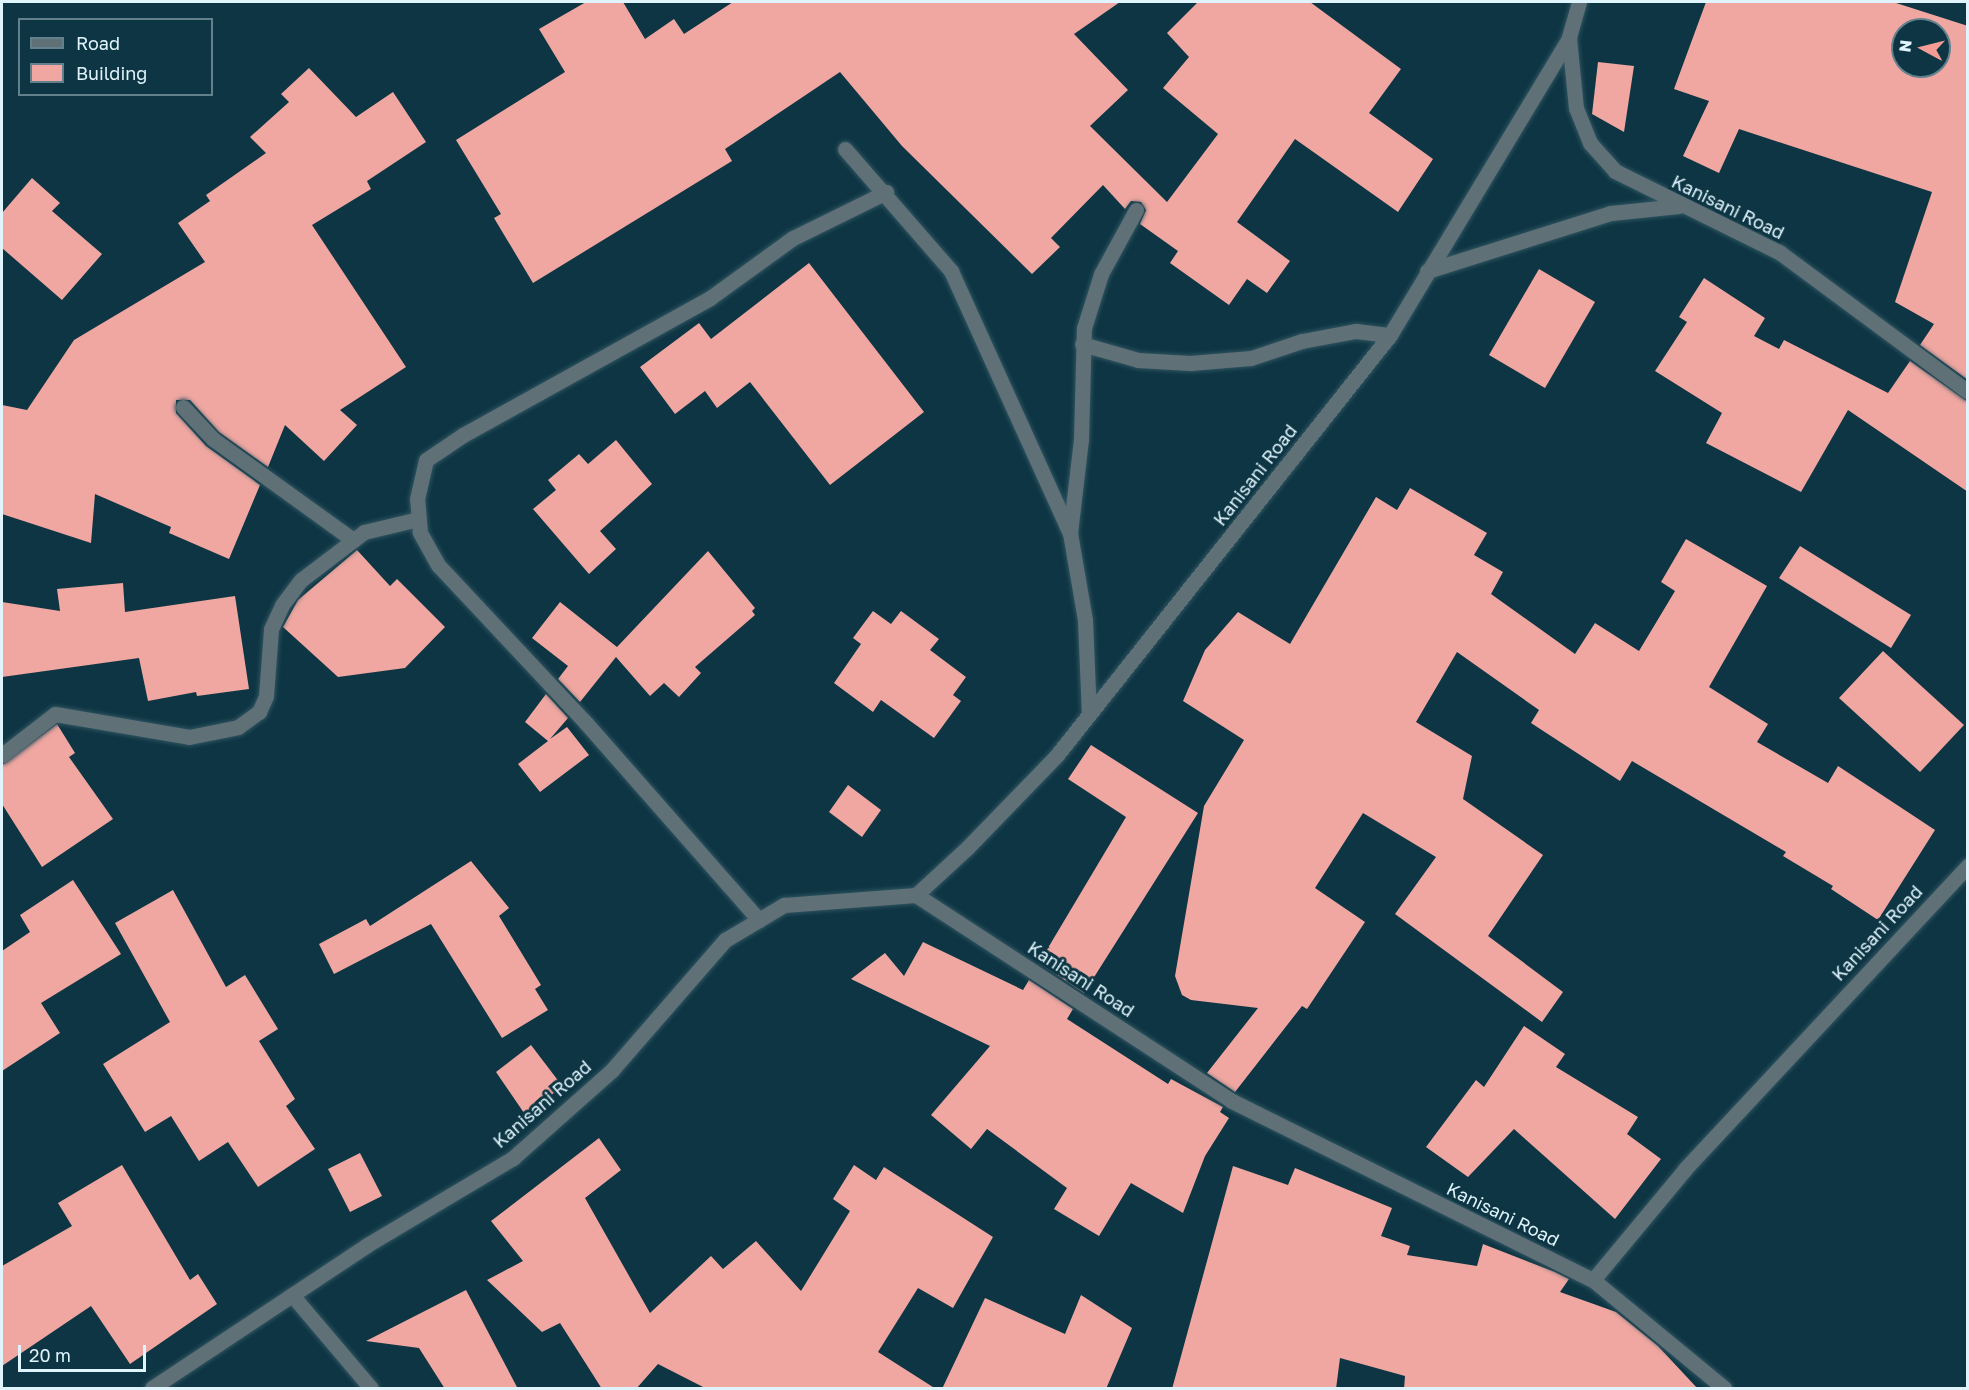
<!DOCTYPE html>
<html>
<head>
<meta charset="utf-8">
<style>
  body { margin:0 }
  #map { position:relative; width:1969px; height:1390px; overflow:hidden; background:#0e3543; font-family:"Golos Text",sans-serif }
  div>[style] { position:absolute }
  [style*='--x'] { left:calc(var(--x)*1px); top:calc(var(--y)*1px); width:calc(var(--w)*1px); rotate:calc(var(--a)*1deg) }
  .building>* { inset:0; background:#f0a7a1 }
  .roads { filter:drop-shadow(0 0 2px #2f5461) drop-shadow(0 0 2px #2f5461) }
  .minor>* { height:15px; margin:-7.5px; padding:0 7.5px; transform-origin:7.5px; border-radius:7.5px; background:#607077 }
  span { translate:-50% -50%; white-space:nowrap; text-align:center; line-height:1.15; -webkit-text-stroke:6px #0e3543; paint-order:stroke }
  .street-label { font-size:18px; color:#dff4fd }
  .frame { position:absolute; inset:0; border:3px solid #dff4fd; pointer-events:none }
  .legend { position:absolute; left:18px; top:18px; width:195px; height:78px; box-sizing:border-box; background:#0e3543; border:2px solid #62818d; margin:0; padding:8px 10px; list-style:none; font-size:18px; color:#dff4fd }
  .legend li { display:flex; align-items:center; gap:12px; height:30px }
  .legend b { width:30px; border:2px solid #62818d }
  .north { position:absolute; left:1891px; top:18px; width:60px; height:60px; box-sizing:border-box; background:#0e3543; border:2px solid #62818d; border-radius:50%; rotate:277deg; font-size:16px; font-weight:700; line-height:24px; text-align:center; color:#dff4fd }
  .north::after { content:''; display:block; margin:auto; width:21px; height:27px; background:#f59c95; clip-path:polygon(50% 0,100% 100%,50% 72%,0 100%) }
  .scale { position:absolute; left:18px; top:1345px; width:128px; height:27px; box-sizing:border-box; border:3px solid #dff4fd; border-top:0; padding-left:8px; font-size:18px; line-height:21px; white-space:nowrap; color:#dff4fd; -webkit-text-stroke:4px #0e3543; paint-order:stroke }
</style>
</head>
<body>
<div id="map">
  <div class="building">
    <div style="clip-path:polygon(586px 2px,623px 2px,645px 39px,674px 19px,684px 34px,733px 2px,1120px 2px,1074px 34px,1128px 90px,1090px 126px,1167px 202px,1218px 134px,1163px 88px,1189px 57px,1167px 33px,1198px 2px,1310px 2px,1401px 69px,1369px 113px,1433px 159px,1398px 212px,1295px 139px,1237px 222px,1290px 261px,1267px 293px,1247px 279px,1229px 305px,1170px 263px,1178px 251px,1140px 224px,1146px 210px,1141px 202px,1131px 201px,1125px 209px,1103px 185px,1051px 238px,1060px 247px,1032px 274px,902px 146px,840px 72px,725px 149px,732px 161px,533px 283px,494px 218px,501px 214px,456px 140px,565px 72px,539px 29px)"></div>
    <div style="clip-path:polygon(evenodd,1706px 2px,1893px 2px,1968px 26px,1968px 380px,1920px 345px,1934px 324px,1895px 302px,1932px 192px,1739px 129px,1719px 173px,1683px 156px,1709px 101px,1674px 89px,1706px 2px,1903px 30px,1939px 30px,1939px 66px,1903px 66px,1903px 30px)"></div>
    <div style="clip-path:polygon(1598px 62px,1634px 66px,1624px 132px,1592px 114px)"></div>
    <div style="clip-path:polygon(309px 68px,356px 117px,393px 92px,426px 142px,367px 181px,371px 189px,312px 225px,406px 367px,340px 410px,357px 425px,324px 461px,285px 425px,268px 467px,219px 432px,190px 400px,176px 400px,176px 413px,206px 446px,260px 485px,229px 559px,169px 533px,171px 527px,95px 494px,91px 543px,2px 514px,2px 405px,27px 410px,74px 340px,205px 262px,178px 223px,210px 201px,206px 195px,266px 153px,250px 137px,289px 102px,281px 94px)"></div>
    <div style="clip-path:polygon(32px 178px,60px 203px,52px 211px,102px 254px,62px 300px,2px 248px,2px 213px)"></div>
    <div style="clip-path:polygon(809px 263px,924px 412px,830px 485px,750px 382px,717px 408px,705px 391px,675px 414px,640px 367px,699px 323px,711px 339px)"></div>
    <div style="clip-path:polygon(1539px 269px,1595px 302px,1545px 388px,1489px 355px)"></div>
    <div style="clip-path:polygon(1704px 278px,1765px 318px,1754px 336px,1779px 349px,1784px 340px,1888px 393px,1910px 361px,1968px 402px,1968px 492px,1848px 410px,1801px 492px,1706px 443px,1722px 413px,1655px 371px,1687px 322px,1679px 317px)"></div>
    <div style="clip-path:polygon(616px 440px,652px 484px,600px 531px,616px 549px,589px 574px,533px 509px,556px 490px,548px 480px,579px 454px,588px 464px)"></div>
    <div style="clip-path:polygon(1410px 488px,1487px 533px,1474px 555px,1503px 572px,1491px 594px,1575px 654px,1595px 623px,1639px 651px,1675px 591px,1661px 582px,1686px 539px,1767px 586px,1709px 687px,1768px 724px,1757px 742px,1828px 783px,1838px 766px,1935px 830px,1878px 920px,1831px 889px,1833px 886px,1783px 856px,1786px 852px,1632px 761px,1620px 781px,1531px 723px,1539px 710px,1457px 652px,1416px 722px,1472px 756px,1463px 799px,1543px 855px,1488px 936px,1563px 992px,1542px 1022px,1395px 914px,1436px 857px,1363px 813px,1315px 888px,1365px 922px,1307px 1009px,1302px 1006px,1235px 1092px,1207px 1073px,1258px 1008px,1191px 1000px,1182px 995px,1175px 976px,1204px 806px,1244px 740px,1183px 701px,1205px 650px,1238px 612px,1290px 644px,1376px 497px,1397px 510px)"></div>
    <div style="clip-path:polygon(1800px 546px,1911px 615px,1891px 648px,1779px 578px)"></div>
    <div style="clip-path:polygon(357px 550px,390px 586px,397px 579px,445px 627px,405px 668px,338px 677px,283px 627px,298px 600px)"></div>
    <div style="clip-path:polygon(708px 551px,755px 608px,752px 611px,755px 615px,695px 667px,701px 673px,679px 697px,664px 683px,650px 696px,616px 657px,580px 702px,558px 679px,568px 666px,532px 638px,560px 602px,617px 647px)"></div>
    <div style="clip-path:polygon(123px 583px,125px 612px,235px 596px,249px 689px,197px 696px,196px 692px,148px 701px,139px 658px,2px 677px,2px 602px,60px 611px,57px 589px)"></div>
    <div style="clip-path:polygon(873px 611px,891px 624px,901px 611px,939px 639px,930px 650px,966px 677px,953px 695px,961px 701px,934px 738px,881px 700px,873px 712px,834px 683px,861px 644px,853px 638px)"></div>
    <div style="clip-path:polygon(1883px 651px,1964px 725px,1920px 772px,1839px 698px)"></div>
    <div style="clip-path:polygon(546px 694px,568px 718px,550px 739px,567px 727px,589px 755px,540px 792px,518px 764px,548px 741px,525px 722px)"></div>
    <div style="clip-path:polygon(57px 724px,75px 753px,69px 757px,113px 819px,42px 867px,2px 804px,2px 765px)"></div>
    <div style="clip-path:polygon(1091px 745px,1198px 813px,1084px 993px,1039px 963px,1126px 817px,1068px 779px)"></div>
    <div style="clip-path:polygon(848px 785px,881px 810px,862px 837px,829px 812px)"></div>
    <div style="clip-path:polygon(471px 861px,509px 908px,499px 916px,541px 985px,535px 989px,548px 1010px,502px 1038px,431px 924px,334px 974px,319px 944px,366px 919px,370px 926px)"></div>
    <div style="clip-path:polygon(73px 880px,121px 954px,41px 1003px,60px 1033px,2px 1071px,2px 951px,30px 932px,20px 915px)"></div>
    <div style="clip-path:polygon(173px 890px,226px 987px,245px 975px,278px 1029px,259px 1041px,295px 1099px,286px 1106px,315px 1149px,258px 1187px,228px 1142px,199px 1161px,171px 1116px,145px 1132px,103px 1064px,170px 1022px,115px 923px)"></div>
    <div style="clip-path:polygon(923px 942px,1023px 990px,1029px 980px,1073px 1009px,1067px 1019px,1168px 1084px,1171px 1079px,1223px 1107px,1220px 1112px,1229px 1118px,1205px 1156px,1183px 1213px,1131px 1183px,1099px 1236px,1054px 1209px,1067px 1188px,987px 1129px,971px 1149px,931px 1115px,990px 1046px,851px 979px,885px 953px,904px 976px)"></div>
    <div style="clip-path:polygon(1524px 1026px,1565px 1054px,1556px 1067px,1638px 1117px,1627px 1134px,1661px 1159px,1615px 1219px,1514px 1129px,1468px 1177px,1426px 1147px,1476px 1080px,1484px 1087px)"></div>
    <div style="clip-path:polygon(531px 1045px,563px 1087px,524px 1113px,496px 1072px)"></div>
    <div style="clip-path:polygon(599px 1138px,621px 1170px,585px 1198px,650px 1313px,711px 1256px,723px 1269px,756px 1241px,801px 1291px,850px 1211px,833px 1199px,854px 1165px,876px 1180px,884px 1167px,993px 1237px,953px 1308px,918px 1288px,878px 1352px,936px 1389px,707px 1389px,658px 1364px,636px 1389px,602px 1389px,560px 1323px,542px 1332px,487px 1280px,523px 1261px,491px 1221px)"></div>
    <div style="clip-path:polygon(360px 1153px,382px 1196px,350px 1212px,328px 1169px)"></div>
    <div style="clip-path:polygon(122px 1165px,190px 1280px,198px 1274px,217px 1304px,130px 1364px,91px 1306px,2px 1366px,2px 1266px,72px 1226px,58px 1203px)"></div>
    <div style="clip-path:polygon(1233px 1166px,1288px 1185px,1295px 1168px,1392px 1208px,1381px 1236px,1410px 1246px,1407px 1255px,1477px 1266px,1483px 1244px,1555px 1272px,1569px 1279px,1560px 1292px,1616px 1312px,1658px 1346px,1698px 1389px,1404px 1389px,1405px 1376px,1340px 1358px,1336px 1389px,1172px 1389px)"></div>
    <div style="clip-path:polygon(466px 1290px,518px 1389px,445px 1389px,419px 1348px,366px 1341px)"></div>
    <div style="clip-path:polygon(1081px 1295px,1132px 1328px,1106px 1389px,942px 1389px,985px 1298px,1065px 1334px)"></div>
  </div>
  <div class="roads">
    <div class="minor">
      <div style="--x:1579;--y:2;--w:37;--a:106"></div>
      <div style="--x:1569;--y:38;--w:70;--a:84.3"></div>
      <div style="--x:1576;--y:108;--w:38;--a:68"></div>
      <div style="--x:1590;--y:143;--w:38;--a:48"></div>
      <div style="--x:1615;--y:171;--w:183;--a:26.3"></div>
      <div style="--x:1779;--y:252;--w:235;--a:36.5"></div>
      <div style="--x:845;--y:149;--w:162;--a:49"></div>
      <div style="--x:951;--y:271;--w:288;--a:65.6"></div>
      <div style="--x:1070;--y:533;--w:88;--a:80.2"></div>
      <div style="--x:1085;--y:620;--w:95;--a:87.6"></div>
      <div style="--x:1427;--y:271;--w:193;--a:-17.5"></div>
      <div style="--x:1611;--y:213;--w:68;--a:-5.9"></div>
      <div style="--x:1082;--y:344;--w:58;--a:15.9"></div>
      <div style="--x:1138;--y:360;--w:52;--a:3.3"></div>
      <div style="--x:1190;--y:363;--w:61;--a:-4.7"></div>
      <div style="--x:1251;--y:358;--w:54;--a:-18.4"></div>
      <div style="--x:1302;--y:341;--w:55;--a:-10.5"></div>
      <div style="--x:1356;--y:331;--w:34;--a:7"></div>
      <div style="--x:183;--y:407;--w:44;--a:46.8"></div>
      <div style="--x:213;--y:439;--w:173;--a:35.8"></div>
      <div style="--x:1070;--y:533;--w:94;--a:-83.3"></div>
      <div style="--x:1081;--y:440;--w:112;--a:-88.5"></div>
      <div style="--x:1084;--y:328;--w:57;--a:-72.5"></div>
      <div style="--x:1101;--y:274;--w:73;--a:-61.3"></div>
      <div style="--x:2;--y:755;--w:67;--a:-37.7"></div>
      <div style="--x:55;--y:714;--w:136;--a:9.7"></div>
      <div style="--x:189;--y:737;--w:50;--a:-11.5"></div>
      <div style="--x:238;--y:727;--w:26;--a:-36"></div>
      <div style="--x:259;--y:712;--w:17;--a:-66"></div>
      <div style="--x:266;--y:696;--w:67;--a:-85.7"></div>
      <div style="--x:271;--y:629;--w:26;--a:-65"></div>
      <div style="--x:282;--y:605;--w:31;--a:-53"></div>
      <div style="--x:301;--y:580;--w:79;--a:-37.3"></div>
      <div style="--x:364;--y:532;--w:56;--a:-13.5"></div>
      <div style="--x:916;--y:895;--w:377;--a:33.1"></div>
      <div style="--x:1232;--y:1101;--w:403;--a:26.4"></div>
      <div style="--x:1593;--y:1280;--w:170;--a:39.5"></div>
      <div style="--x:759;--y:920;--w:262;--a:-131.3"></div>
      <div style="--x:586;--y:723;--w:216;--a:-133.1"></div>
      <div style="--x:438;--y:565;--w:38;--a:-119"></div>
      <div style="--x:420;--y:532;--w:33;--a:-95"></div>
      <div style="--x:417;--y:499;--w:40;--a:-77"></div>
      <div style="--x:426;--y:460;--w:45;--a:-34"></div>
      <div style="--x:463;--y:435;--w:282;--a:-29"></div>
      <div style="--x:710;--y:298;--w:102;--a:-35.9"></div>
      <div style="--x:793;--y:238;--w:104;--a:-26.3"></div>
      <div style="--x:1593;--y:1280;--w:144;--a:-50.3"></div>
      <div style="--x:1685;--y:1169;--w:415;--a:-47"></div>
      <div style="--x:292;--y:1295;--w:122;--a:49.7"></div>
      <div style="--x:152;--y:1388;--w:258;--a:-33.6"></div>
      <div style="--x:367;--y:1245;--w:170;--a:-30.8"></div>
      <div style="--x:513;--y:1158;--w:132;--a:-41.6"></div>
      <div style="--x:612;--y:1070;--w:172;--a:-49"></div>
      <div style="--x:725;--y:940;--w:69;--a:-30.7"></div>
      <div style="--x:784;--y:905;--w:132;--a:-4.3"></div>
      <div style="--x:916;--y:895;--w:69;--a:-42.7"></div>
      <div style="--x:967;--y:848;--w:129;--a:-45.9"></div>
      <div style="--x:1057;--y:755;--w:536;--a:-51.59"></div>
      <div style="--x:1390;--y:335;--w:347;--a:-58.9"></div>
    </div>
  </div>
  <div class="street-label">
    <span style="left:1728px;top:207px;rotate:26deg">Kanisani Road</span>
    <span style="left:1255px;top:475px;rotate:-52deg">Kanisani Road</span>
    <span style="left:1877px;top:933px;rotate:-47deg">Kanisani Road</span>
    <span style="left:1081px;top:979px;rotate:33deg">Kanisani Road</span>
    <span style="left:542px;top:1104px;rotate:-41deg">Kanisani Road</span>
    <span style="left:1503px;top:1214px;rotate:26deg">Kanisani Road</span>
  </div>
  <div class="frame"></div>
  <ul class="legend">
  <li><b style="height:8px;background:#607077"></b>Road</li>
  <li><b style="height:16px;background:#f0a7a1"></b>Building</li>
  </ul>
  <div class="north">N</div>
  <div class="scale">20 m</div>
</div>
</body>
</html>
